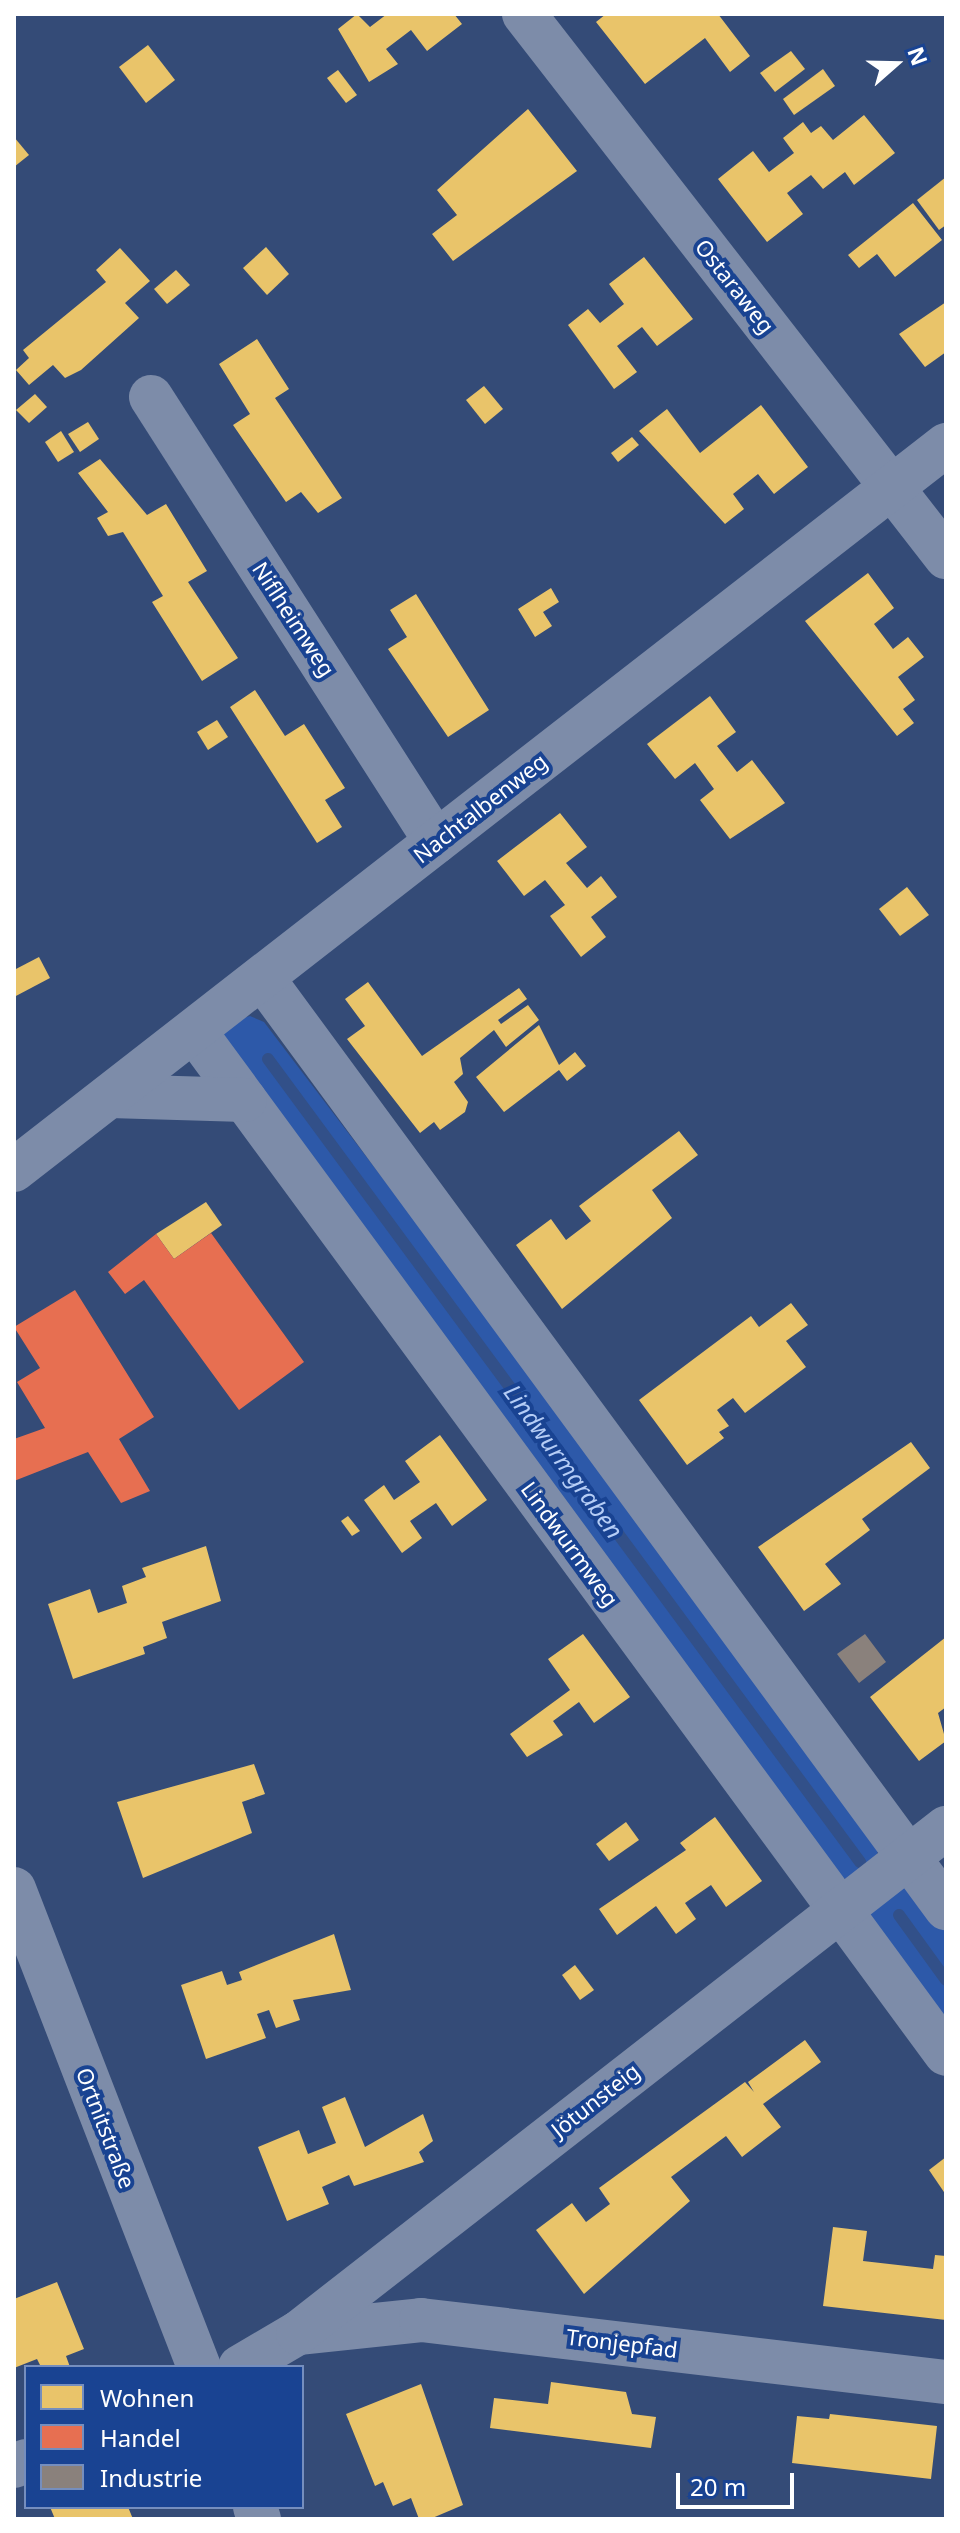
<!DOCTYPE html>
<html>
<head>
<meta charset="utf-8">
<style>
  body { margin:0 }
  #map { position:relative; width:960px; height:2533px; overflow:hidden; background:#344b77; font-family:"Noto Sans",sans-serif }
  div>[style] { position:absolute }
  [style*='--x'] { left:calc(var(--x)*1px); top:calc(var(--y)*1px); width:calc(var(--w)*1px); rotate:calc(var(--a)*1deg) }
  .green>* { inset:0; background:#2d59a9 }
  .homes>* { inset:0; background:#e9c46a }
  .shops>* { inset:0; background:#e76f51 }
  .industry>* { inset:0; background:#8a817c }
  .stream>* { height:12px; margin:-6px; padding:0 6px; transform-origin:6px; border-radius:6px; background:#325089 }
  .minor>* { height:44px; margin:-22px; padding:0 22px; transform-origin:22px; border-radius:22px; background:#7d8ca9 }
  span { translate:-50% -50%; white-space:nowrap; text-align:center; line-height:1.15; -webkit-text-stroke:8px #194392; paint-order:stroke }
  .street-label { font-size:22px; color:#fff }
  .water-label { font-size:24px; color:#b5cdf6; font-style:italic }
  .frame { position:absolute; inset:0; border:16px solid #fff; pointer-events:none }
  .legend { position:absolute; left:24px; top:2365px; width:280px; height:144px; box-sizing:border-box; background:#194392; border:2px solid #758ebe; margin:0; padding:10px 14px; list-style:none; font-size:24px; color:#fff }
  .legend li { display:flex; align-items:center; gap:16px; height:40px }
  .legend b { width:40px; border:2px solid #758ebe }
  .north { position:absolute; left:856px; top:24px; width:80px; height:80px; -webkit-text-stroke:6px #194392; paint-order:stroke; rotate:70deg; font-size:22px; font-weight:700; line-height:32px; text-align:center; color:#fff }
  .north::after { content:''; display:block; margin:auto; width:28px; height:36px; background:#fff; clip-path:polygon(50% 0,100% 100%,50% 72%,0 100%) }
  .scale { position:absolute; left:676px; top:2473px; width:118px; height:36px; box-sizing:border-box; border:4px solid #fff; border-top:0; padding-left:10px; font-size:24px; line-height:28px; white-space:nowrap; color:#fff; -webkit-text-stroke:6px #194392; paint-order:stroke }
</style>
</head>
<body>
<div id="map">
  <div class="green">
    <div style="clip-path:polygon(250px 1016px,264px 1022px,871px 1821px,880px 1844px,875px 1861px,848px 1879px,829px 1877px,222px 1034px,230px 1022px)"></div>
    <div style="clip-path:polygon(910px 1883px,946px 1931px,946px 2038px,868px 1934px,869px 1904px)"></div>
  </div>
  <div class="homes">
    <div style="clip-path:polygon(357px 14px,370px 27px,387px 14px,454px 14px,462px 24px,427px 51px,411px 30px,386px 49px,398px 64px,369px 82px,338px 29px)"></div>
    <div style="clip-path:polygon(606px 14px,718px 14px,750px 56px,730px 72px,705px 38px,645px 84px,596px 22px)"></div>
    <div style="clip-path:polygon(148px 45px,175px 80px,146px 103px,119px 67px)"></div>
    <div style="clip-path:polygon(791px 51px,805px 69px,775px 92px,760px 73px)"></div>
    <div style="clip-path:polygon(823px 69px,835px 86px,794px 115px,783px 99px)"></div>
    <div style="clip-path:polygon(338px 70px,357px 95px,346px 103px,327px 78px)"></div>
    <div style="clip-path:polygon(528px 109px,577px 171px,453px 261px,432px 234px,457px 215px,437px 190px)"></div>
    <div style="clip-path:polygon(864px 115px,895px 153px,854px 185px,845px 172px,823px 189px,811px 175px,787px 193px,803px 214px,767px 242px,718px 179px,753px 151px,769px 172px,794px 153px,783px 138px,803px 122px,811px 133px,821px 126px,833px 140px)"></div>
    <div style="clip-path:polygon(14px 137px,29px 155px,14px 167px)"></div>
    <div style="clip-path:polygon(946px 177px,946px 225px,939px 230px,917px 200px)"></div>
    <div style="clip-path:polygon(913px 203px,942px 240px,895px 277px,877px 254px,859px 268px,848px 255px)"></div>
    <div style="clip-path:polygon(266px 247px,289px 274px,267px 295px,243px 268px)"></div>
    <div style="clip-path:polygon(120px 248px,150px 281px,125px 303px,139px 318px,81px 370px,65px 378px,53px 365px,29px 385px,16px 370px,29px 358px,23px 350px,106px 282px,96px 270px)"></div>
    <div style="clip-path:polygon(644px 257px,693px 319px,657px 346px,642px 327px,617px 346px,637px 372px,614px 389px,568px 325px,588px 309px,600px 323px,624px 304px,609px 284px)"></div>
    <div style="clip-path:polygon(176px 270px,190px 285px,167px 304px,154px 289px)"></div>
    <div style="clip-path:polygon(946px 302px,946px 352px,925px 367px,899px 334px)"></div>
    <div style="clip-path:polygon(257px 339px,289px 389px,275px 398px,342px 498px,318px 513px,301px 492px,286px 502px,233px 425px,250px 414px,219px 364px)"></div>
    <div style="clip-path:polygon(484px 386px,503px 409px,485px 424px,466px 400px)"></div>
    <div style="clip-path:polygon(35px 394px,47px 407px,29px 423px,16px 410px)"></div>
    <div style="clip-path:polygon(761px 405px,808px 467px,774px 494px,758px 474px,733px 494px,744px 509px,725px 524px,639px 431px,667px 409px,700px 453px)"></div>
    <div style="clip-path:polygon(88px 422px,99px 439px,80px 452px,68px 434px)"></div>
    <div style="clip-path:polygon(61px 431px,74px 452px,58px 462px,45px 442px)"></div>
    <div style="clip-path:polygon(632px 437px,639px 445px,618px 462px,611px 453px)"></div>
    <div style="clip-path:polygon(100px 459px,147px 515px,166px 504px,207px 571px,188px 582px,238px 658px,202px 681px,152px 602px,163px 596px,123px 532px,108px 536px,97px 518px,108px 512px,78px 473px)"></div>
    <div style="clip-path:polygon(868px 573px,894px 608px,874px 624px,893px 649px,908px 637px,924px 657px,898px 677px,915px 700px,903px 709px,914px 723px,897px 736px,805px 621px)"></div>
    <div style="clip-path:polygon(551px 588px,559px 602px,543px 612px,552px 626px,535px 637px,518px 609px)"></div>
    <div style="clip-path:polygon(416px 594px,489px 710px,448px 737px,388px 649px,407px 637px,390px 610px)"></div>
    <div style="clip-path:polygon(255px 690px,285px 736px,304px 724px,345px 788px,325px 800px,342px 827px,317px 843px,230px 707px)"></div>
    <div style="clip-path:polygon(710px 696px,736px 732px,717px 746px,737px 772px,752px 760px,785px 803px,730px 839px,700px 800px,714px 789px,695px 763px,675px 779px,647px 744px)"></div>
    <div style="clip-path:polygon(217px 720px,228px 737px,208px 750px,197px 732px)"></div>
    <div style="clip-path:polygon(560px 813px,587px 847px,566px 863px,587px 888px,601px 876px,617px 897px,591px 917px,606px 937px,581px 957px,550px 916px,565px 905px,545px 880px,524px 896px,497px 861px)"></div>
    <div style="clip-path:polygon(907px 887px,929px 915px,900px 936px,879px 909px)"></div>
    <div style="clip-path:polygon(39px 957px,50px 978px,14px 997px,14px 970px)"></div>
    <div style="clip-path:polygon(368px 982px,422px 1056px,519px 988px,527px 999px,498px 1020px,501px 1024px,528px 1005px,539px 1020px,506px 1047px,494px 1030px,460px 1058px,463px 1074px,454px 1082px,468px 1102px,465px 1112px,440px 1130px,434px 1122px,420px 1133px,347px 1039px,365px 1026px,345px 999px)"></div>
    <div style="clip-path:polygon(539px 1025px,559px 1065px,575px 1052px,586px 1066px,567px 1081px,559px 1070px,504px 1112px,476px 1077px)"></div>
    <div style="clip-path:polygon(679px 1131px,698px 1155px,652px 1190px,672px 1218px,562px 1309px,516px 1245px,551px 1219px,566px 1240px,591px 1221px,579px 1206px)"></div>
    <div style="clip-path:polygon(206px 1202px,222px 1225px,174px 1259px,156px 1234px)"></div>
    <div style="clip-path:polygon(791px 1303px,808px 1325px,786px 1341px,806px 1367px,745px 1413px,733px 1398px,717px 1410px,729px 1426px,719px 1432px,724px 1438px,687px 1465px,639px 1400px,751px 1316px,759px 1327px)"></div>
    <div style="clip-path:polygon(440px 1435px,487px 1500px,452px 1526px,436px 1503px,410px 1521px,422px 1538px,402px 1553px,364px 1500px,384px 1485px,394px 1500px,420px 1482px,405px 1461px)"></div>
    <div style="clip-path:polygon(911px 1442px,930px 1468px,862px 1519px,870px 1530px,825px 1564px,841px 1584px,804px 1611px,758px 1547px)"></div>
    <div style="clip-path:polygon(348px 1516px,360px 1531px,352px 1536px,341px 1521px)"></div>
    <div style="clip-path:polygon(206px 1546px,221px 1601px,162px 1622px,167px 1638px,143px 1647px,145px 1654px,73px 1679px,48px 1604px,90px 1589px,98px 1613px,127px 1603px,122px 1586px,146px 1577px,142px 1568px)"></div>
    <div style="clip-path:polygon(583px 1634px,630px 1697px,594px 1723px,579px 1702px,553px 1721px,563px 1735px,527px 1757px,510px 1734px,570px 1690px,548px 1659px)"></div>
    <div style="clip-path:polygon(946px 1637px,946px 1707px,938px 1713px,946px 1741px,919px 1761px,870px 1697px)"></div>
    <div style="clip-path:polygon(254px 1764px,265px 1794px,242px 1802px,252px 1833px,143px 1878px,117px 1802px)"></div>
    <div style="clip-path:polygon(715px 1817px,762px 1881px,726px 1907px,711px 1885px,685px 1903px,696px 1919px,676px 1934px,656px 1906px,617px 1935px,599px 1909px,686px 1850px,680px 1843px)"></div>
    <div style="clip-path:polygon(626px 1822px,639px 1840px,609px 1861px,596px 1844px)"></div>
    <div style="clip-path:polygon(334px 1934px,351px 1990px,293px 2000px,300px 2020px,276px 2028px,269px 2010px,257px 2014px,266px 2038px,206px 2059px,181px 1985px,222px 1971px,227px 1985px,242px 1980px,239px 1972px)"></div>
    <div style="clip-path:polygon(575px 1965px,594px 1990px,580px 2000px,562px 1975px)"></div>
    <div style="clip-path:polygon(805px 2040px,821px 2062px,763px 2104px,781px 2127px,742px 2157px,726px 2136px,671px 2177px,690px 2201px,584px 2294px,536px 2230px,572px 2203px,586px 2222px,610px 2204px,599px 2188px,745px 2082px,754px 2092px,748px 2082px)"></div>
    <div style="clip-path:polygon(345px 2097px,365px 2147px,423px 2114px,433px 2141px,419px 2152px,424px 2162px,354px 2186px,349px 2175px,322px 2187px,329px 2204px,287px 2221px,258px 2147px,299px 2130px,308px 2154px,336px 2143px,322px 2107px)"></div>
    <div style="clip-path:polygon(946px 2157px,946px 2195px,929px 2170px)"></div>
    <div style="clip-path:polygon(833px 2227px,867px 2231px,863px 2261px,933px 2269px,935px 2255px,946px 2256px,946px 2320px,823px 2306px)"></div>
    <div style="clip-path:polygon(57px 2282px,84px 2349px,66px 2356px,70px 2367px,41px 2367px,37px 2359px,14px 2368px,14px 2299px)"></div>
    <div style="clip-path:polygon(551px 2382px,626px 2392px,632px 2414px,656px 2417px,651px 2448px,490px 2428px,494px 2398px,548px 2404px)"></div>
    <div style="clip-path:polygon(421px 2384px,463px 2505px,430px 2519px,419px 2519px,411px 2498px,393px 2506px,383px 2482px,375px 2486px,346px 2414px)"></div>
    <div style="clip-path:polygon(830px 2414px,937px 2426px,931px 2479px,792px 2463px,797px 2416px,829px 2419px)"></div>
    <div style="clip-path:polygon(50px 2507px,128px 2507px,133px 2519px,55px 2519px)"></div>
  </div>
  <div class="shops">
    <div style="clip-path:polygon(211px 1233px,304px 1362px,239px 1410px,144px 1280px,125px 1294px,108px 1272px,156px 1234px,174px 1259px)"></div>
    <div style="clip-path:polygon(75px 1290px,154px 1417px,119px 1439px,150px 1491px,121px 1503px,88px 1452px,14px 1481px,14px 1439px,45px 1428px,17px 1382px,40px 1368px,14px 1327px)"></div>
  </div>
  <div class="industry">
    <div style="clip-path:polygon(865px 1634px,886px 1662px,859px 1683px,837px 1654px)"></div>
  </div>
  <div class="stream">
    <div style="--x:268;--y:1059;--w:998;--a:53.6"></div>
    <div style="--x:899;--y:1915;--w:80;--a:54.1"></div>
  </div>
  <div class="minor">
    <div style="--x:524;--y:14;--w:688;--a:52.15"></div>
    <div style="--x:151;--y:397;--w:528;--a:57.36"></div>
    <div style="--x:264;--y:980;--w:1152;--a:53.69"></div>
    <div style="--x:195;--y:1032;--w:1268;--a:53.69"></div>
    <div style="--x:110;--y:1096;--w:135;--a:1.7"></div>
    <div style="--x:14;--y:1170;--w:1181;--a:-37.88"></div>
    <div style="--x:14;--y:1889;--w:513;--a:68.84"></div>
    <div style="--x:298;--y:2333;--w:124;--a:-6"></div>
    <div style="--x:421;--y:2320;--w:529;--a:6.74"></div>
    <div style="--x:240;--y:2367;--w:67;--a:-30.4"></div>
    <div style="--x:298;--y:2333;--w:822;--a:-37.93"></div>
    <div style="--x:14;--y:2466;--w:13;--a:-23"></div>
    <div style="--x:255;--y:2507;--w:13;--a:72"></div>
  </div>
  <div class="street-label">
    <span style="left:735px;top:286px;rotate:52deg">Ostaraweg</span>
    <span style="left:294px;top:619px;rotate:57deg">Niflheimweg</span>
    <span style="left:480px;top:808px;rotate:-38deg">Nachtalbenweg</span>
    <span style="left:570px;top:1544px;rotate:54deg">Lindwurmweg</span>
    <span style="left:595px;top:2100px;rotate:-38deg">Jötunsteig</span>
    <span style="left:106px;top:2128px;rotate:69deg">Ortnitstraße</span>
    <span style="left:622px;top:2343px;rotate:7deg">Tronjepfad</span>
  </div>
  <div class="water-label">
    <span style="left:564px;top:1461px;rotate:54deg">Lindwurmgraben</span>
  </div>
  <div class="frame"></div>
  <ul class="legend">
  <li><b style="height:22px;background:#e9c46a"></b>Wohnen</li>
  <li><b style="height:22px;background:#e76f51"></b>Handel</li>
  <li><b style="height:22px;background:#8a817c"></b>Industrie</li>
  </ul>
  <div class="north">N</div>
  <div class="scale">20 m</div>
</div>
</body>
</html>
